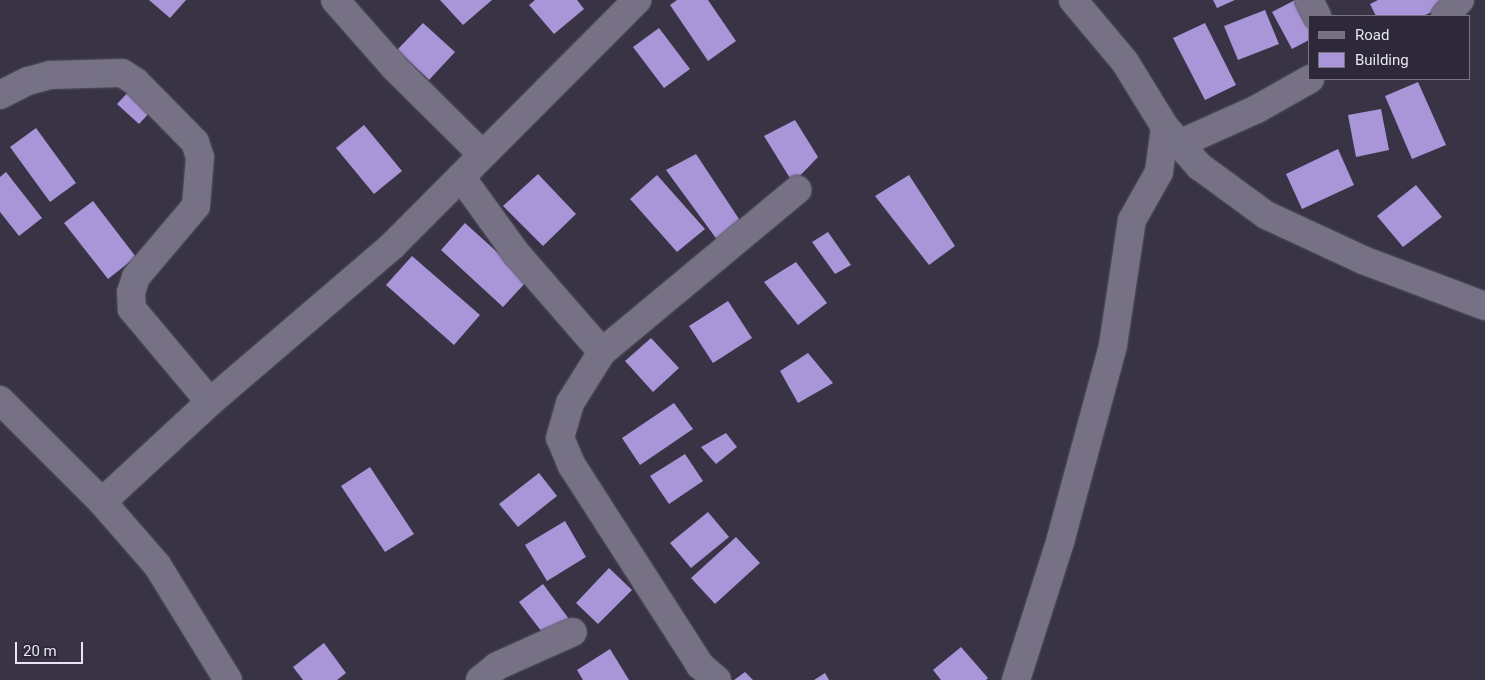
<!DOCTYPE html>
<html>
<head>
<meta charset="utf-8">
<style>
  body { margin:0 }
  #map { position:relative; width:1485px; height:680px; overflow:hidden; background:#383345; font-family:Roboto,sans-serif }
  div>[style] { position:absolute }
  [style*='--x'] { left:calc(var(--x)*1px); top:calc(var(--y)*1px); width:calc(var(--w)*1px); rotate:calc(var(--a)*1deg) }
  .building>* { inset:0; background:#a996d9 }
  .roads { filter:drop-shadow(0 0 1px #53505e) drop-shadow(0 0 1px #53505e) }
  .minor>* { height:28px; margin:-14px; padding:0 14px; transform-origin:14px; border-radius:14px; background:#767185 }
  span { translate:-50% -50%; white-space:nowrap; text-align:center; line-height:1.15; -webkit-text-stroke:5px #2e293a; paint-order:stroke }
  .legend { position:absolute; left:1308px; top:15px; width:162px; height:65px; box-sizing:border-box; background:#2e293a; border:1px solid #787483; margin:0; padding:6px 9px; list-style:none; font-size:15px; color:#e8e5f0 }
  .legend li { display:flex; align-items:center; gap:10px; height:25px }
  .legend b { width:25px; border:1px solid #787483 }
  .scale { position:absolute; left:15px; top:642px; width:68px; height:22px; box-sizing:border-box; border:2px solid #e8e5f0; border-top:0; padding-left:6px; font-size:15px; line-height:18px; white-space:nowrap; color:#e8e5f0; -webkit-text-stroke:4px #2e293a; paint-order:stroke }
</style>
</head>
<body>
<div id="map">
  <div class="building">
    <div style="clip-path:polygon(149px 0,186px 0,170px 18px)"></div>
    <div style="clip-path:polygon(440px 0,492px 0,463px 25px)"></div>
    <div style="clip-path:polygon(535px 0,577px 0,584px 9px,554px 34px,529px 5px)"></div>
    <div style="clip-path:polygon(677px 0,708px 0,736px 41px,708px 61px,670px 5px)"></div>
    <div style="clip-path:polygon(1213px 0,1235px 0,1217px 8px)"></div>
    <div style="clip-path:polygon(1295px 0,1307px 0,1309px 40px,1292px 49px,1272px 12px)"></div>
    <div style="clip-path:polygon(1378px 0,1440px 0,1443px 7px,1423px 16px,1376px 16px,1370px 4px)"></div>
    <div style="clip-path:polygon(1265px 10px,1279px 44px,1238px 60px,1224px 26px)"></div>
    <div style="clip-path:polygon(423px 23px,455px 52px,429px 80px,397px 50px)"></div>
    <div style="clip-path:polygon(1205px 23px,1236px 85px,1205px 100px,1173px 38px)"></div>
    <div style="clip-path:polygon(659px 28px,690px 69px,664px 88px,633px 47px)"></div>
    <div style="clip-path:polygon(1418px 82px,1446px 145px,1412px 159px,1385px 96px)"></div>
    <div style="clip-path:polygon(131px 89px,153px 109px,139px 124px,117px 104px)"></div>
    <div style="clip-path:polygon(1381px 109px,1389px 150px,1356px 157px,1348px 115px)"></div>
    <div style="clip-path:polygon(795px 120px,818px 157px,793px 183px,764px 136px)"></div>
    <div style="clip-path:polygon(364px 125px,402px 171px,374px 194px,336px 148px)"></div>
    <div style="clip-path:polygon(36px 128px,76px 183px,50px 202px,10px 147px)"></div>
    <div style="clip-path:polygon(1338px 149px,1354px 185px,1302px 209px,1286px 174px)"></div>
    <div style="clip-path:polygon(696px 154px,743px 225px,718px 241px,666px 170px)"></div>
    <div style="clip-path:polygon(6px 172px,42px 218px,19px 236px,0 212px,0 177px)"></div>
    <div style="clip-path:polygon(538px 174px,576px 214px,543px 246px,503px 206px)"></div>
    <div style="clip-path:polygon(657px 175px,705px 229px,677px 252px,630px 199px)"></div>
    <div style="clip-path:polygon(909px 175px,955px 246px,929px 265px,875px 196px)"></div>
    <div style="clip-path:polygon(1416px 185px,1442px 217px,1403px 247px,1377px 216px)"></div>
    <div style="clip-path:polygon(93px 201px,136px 257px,108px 279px,64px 223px)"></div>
    <div style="clip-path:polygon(465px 223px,528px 280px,503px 307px,441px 250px)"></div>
    <div style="clip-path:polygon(828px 232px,851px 265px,835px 274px,812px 242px)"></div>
    <div style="clip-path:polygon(412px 256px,480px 315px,454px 345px,386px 285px)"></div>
    <div style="clip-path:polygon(796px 262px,827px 303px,798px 325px,764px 282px)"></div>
    <div style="clip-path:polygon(728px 301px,752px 338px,713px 363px,689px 326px)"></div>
    <div style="clip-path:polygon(651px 338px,679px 368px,653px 392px,625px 361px)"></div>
    <div style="clip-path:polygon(808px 353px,833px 383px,798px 403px,780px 371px)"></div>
    <div style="clip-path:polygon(674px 403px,693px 429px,640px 465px,622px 438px)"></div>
    <div style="clip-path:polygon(726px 433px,737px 447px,716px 464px,701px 447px)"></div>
    <div style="clip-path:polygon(685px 454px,703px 481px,669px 504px,650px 476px)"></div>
    <div style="clip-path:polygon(370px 467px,414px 534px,385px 552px,341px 486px)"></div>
    <div style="clip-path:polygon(539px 473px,557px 496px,518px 527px,499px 504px)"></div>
    <div style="clip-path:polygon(708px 512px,729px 537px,691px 568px,670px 543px)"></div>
    <div style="clip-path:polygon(565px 521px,586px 557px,547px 581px,525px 545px)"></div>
    <div style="clip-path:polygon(736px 537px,760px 563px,715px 604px,691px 578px)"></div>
    <div style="clip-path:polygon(609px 568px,632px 590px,598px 624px,576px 603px)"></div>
    <div style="clip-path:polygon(543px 584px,569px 619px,545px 636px,519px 602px)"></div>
    <div style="clip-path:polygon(324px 643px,346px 673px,337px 680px,303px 680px,293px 667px)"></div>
    <div style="clip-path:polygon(961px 647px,988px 678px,986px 680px,941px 680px,933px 670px)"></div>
    <div style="clip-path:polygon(610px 649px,629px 680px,583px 680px,577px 670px)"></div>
    <div style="clip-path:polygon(745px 672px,753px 680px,734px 680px)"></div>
    <div style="clip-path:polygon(825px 673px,829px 680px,814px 680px)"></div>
  </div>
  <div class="roads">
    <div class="minor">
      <div style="--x:335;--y:0;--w:89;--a:48.6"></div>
      <div style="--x:394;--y:67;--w:125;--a:44.7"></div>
      <div style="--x:1073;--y:0;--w:81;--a:50"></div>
      <div style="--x:1125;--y:62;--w:76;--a:58.4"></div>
      <div style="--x:1165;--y:127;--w:52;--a:48.9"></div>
      <div style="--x:1199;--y:166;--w:83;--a:36.2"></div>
      <div style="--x:1266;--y:215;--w:107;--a:24.9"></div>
      <div style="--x:1363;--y:260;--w:130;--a:20.7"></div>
      <div style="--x:1309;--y:0;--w:18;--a:63"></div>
      <div style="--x:1445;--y:16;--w:22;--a:-47"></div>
      <div style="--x:0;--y:95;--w:31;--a:-27"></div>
      <div style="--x:28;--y:81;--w:23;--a:-15"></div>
      <div style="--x:50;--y:75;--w:72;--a:-1.6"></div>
      <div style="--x:122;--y:73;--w:17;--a:33"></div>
      <div style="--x:136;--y:82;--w:84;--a:45.5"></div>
      <div style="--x:195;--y:142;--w:16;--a:72"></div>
      <div style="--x:200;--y:157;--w:49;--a:94.7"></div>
      <div style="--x:196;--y:206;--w:93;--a:130.2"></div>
      <div style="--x:136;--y:277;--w:16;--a:108"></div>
      <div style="--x:131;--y:292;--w:17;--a:87"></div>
      <div style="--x:132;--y:309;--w:121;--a:50"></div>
      <div style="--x:1179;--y:144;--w:85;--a:-24.2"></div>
      <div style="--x:1257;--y:109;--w:61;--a:-29.5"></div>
      <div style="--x:461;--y:177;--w:94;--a:54.1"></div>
      <div style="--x:516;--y:253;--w:131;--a:49"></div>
      <div style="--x:0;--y:400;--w:144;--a:45"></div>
      <div style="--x:102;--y:502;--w:84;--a:48.9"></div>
      <div style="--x:157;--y:565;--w:135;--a:58.3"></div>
      <div style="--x:102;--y:502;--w:147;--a:-42.8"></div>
      <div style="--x:210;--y:402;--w:241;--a:-40.6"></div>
      <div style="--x:393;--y:245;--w:346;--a:-45.1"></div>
      <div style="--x:480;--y:680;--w:22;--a:-39"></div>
      <div style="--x:497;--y:666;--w:83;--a:-24.1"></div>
      <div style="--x:717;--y:680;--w:23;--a:-139"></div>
      <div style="--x:700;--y:665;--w:237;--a:-122.7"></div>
      <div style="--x:572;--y:466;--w:30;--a:-113"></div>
      <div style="--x:560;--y:438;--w:36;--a:-74"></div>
      <div style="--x:570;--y:403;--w:60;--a:-57.9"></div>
      <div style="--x:602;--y:352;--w:254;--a:-39.7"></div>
      <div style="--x:1016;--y:680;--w:145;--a:-72.3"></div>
      <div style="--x:1060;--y:542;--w:204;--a:-74.9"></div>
      <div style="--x:1113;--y:345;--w:126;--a:-81.4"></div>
      <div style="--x:1132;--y:220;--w:55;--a:-60.6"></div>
      <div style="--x:1159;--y:172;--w:45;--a:-82.4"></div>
    </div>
  </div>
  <ul class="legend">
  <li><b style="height:6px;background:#767185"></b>Road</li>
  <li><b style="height:14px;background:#a996d9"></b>Building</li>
  </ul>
  <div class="scale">20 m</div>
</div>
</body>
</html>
